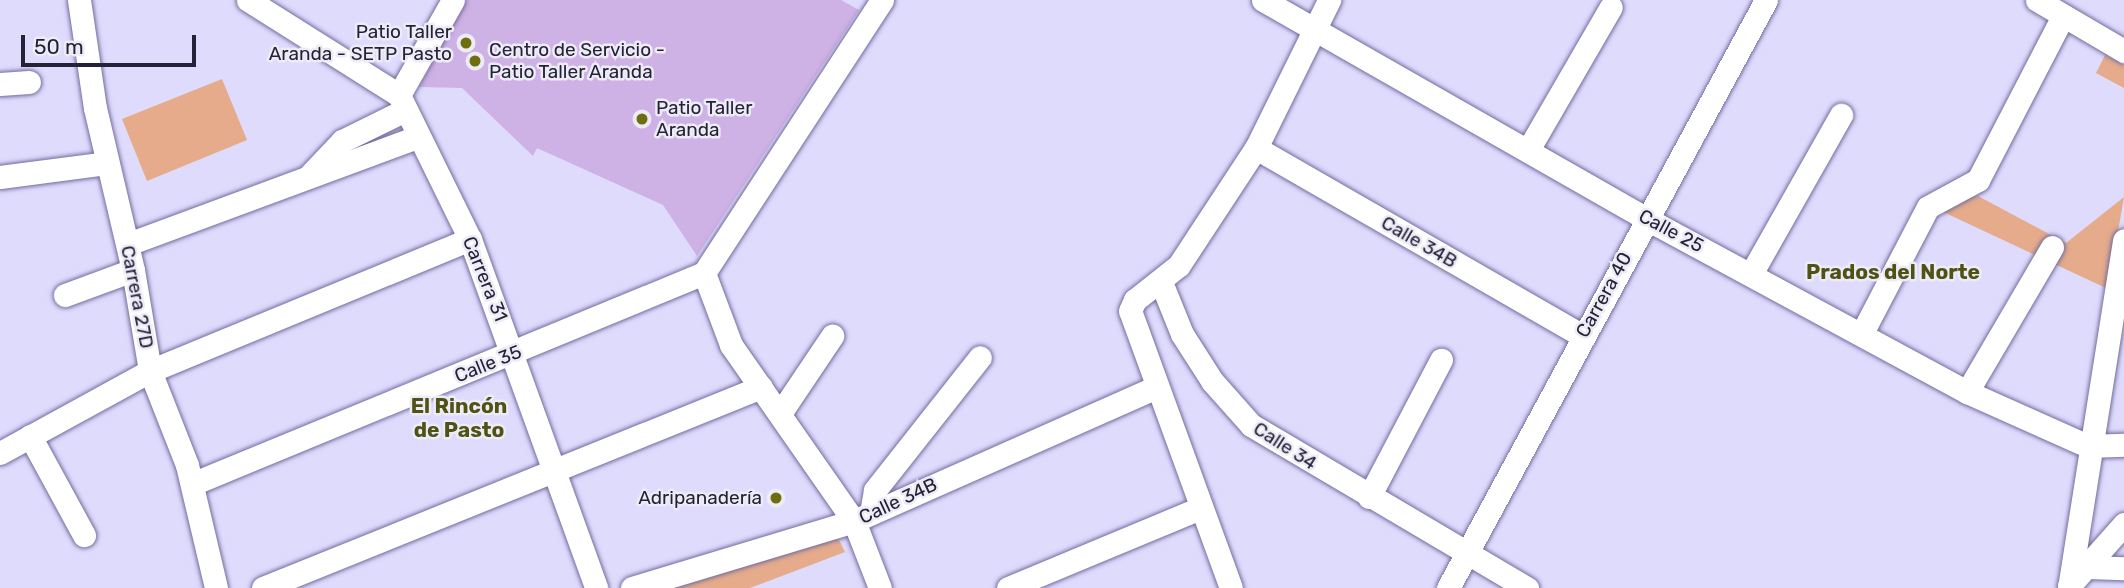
<!DOCTYPE html>
<html>
<head>
<meta charset="utf-8">
<style>
  body { margin:0 }
  #map { position:relative; width:2124px; height:588px; overflow:hidden; background:#dedbfd; font-family:Rubik,sans-serif }
  div>[style] { position:absolute }
  [style*='--x'] { left:calc(var(--x)*1px); top:calc(var(--y)*1px); width:calc(var(--w)*1px); rotate:calc(var(--a)*1deg) }
  .green>* { inset:0; background:#e5ab8b }
  .building>* { inset:0; background:#ceb1e5 }
  .roads { filter:drop-shadow(0 0 2px #736c9f) drop-shadow(0 0 2px #736c9f) }
  .minor>* { height:23px; margin:-11.5px; padding:0 11.5px; transform-origin:11.5px; border-radius:11.5px; background:#fff }
  .dots>* { width:19px; height:19px; translate:-50% -50%; box-sizing:border-box; border:4px solid #ecebf6; border-radius:50% }
  span { translate:-50% -50%; white-space:nowrap; text-align:center; line-height:1.15; -webkit-text-stroke:5px #ecebf6; paint-order:stroke }
  .poi-label { font-size:19px; color:#252237 }
  .right { translate:-100% -50%; text-align:right }
  .left { translate:0 -50%; text-align:left }
  .street-label { font-size:19px; color:#252237 }
  .neighbourhood-label { font-size:21px; color:#505114; font-weight:700 }
  .scale { position:absolute; left:21px; top:35px; width:175px; height:32px; box-sizing:border-box; border:4px solid #252237; border-top:0; padding-left:9px; font-size:21px; line-height:24px; white-space:nowrap; color:#252237; -webkit-text-stroke:5px #ecebf6; paint-order:stroke }
</style>
</head>
<body>
<div id="map">
  <div class="green">
    <div style="clip-path:polygon(2105px 55px,2124px 65px,2124px 88px,2096px 73px)"></div>
    <div style="clip-path:polygon(222px 79px,247px 140px,147px 181px,122px 119px)"></div>
    <div style="clip-path:polygon(1978px 196px,2066px 243px,2124px 197px,2108px 289px,1939px 210px,1944px 201px)"></div>
    <div style="clip-path:polygon(837px 536px,845px 552px,750px 588px,660px 588px)"></div>
  </div>
  <div class="building">
    <div style="clip-path:polygon(467px 0,841px 0,859px 10px,697px 256px,663px 205px,537px 148px,533px 156px,462px 88px,419px 87px)"></div>
  </div>
  <div class="roads">
    <div class="minor">
      <div style="--x:79;--y:0;--w:109;--a:81.6"></div>
      <div style="--x:95;--y:108;--w:166;--a:76.8"></div>
      <div style="--x:133;--y:270;--w:102;--a:80.4"></div>
      <div style="--x:150;--y:371;--w:101;--a:68.5"></div>
      <div style="--x:187;--y:465;--w:126;--a:76.7"></div>
      <div style="--x:248;--y:0;--w:178;--a:32.2"></div>
      <div style="--x:1263;--y:0;--w:442;--a:29.7"></div>
      <div style="--x:1647;--y:219;--w:364;--a:28.4"></div>
      <div style="--x:1967;--y:392;--w:133;--a:24.1"></div>
      <div style="--x:2088;--y:446;--w:36;--a:-2"></div>
      <div style="--x:2037;--y:0;--w:101;--a:30.4"></div>
      <div style="--x:0;--y:84;--w:29;--a:-4"></div>
      <div style="--x:399;--y:95;--w:161;--a:63.8"></div>
      <div style="--x:470;--y:239;--w:371;--a:70.1"></div>
      <div style="--x:399;--y:95;--w:109;--a:-60.4"></div>
      <div style="--x:1256;--y:148;--w:375;--a:29.9"></div>
      <div style="--x:1528;--y:150;--w:165;--a:-59.9"></div>
      <div style="--x:310;--y:175;--w:47;--a:-46.7"></div>
      <div style="--x:342;--y:141;--w:70;--a:-26.2"></div>
      <div style="--x:0;--y:177;--w:107;--a:-7.5"></div>
      <div style="--x:128;--y:244;--w:309;--a:-20.3"></div>
      <div style="--x:704;--y:273;--w:77;--a:69.4"></div>
      <div style="--x:731;--y:345;--w:215;--a:55.1"></div>
      <div style="--x:854;--y:521;--w:72;--a:68.8"></div>
      <div style="--x:704;--y:273;--w:326;--a:-56.9"></div>
      <div style="--x:1751;--y:274;--w:183;--a:-60.5"></div>
      <div style="--x:1161;--y:282;--w:56;--a:68"></div>
      <div style="--x:1182;--y:334;--w:56;--a:57.4"></div>
      <div style="--x:1212;--y:381;--w:59;--a:48.4"></div>
      <div style="--x:1251;--y:425;--w:321;--a:30.6"></div>
      <div style="--x:65;--y:295;--w:72;--a:-20.2"></div>
      <div style="--x:1862;--y:333;--w:142;--a:-62.4"></div>
      <div style="--x:1928;--y:207;--w:57;--a:-28.4"></div>
      <div style="--x:1978;--y:180;--w:185;--a:-62.6"></div>
      <div style="--x:1967;--y:392;--w:168;--a:-59.6"></div>
      <div style="--x:781;--y:412;--w:92;--a:-56.1"></div>
      <div style="--x:30;--y:436;--w:113;--a:61.4"></div>
      <div style="--x:0;--y:453;--w:171;--a:-28.7"></div>
      <div style="--x:150;--y:371;--w:346;--a:-22.4"></div>
      <div style="--x:192;--y:484;--w:554;--a:-22.4"></div>
      <div style="--x:1369;--y:497;--w:155;--a:-62.3"></div>
      <div style="--x:871;--y:513;--w:23;--a:-80"></div>
      <div style="--x:875;--y:490;--w:169;--a:-51.7"></div>
      <div style="--x:2087;--y:567;--w:37;--a:2"></div>
      <div style="--x:2069;--y:586;--w:83;--a:-48.4"></div>
      <div style="--x:263;--y:588;--w:537;--a:-21.98"></div>
      <div style="--x:632;--y:588;--w:232;--a:-16.8"></div>
      <div style="--x:854;--y:521;--w:328;--a:-23.9"></div>
      <div style="--x:1008;--y:588;--w:206;--a:-22.6"></div>
      <div style="--x:1231;--y:588;--w:295;--a:-110"></div>
      <div style="--x:1130;--y:311;--w:12;--a:-66"></div>
      <div style="--x:1135;--y:300;--w:56;--a:-38.5"></div>
      <div style="--x:1179;--y:265;--w:140;--a:-56.7"></div>
      <div style="--x:1256;--y:148;--w:165;--a:-63.7"></div>
      <div style="--x:1448;--y:588;--w:668;--a:-61.59"></div>
      <div style="--x:2069;--y:588;--w:352;--a:-81"></div>
    </div>
  </div>
  <div class="dots">
    <div style="left:466px;top:43px;background:#6e6e10"></div>
    <div style="left:475px;top:61px;background:#6e6e10"></div>
    <div style="left:642px;top:119px;background:#6e6e10"></div>
    <div style="left:776px;top:498px;background:#6e6e10"></div>
  </div>
  <div class="poi-label">
    <span class="right" style="left:452px;top:43px">Patio Taller<br>Aranda - SETP Pasto</span>
    <span class="left" style="left:489px;top:61px">Centro de Servicio -<br>Patio Taller Aranda</span>
    <span class="left" style="left:656px;top:119px">Patio Taller<br>Aranda</span>
    <span class="right" style="left:762px;top:498px">Adripanadería</span>
  </div>
  <div class="street-label">
    <span style="left:1671px;top:231px;rotate:28deg">Calle 25</span>
    <span style="left:1419px;top:242px;rotate:30deg">Calle 34B</span>
    <span style="left:485px;top:279px;rotate:68deg">Carrera 31</span>
    <span style="left:1604px;top:295px;rotate:-61deg">Carrera 40</span>
    <span style="left:137px;top:297px;rotate:79deg">Carrera 27D</span>
    <span style="left:488px;top:364px;rotate:-22deg">Calle 35</span>
    <span style="left:1285px;top:446px;rotate:33deg">Calle 34</span>
    <span style="left:898px;top:501px;rotate:-25deg">Calle 34B</span>
  </div>
  <div class="neighbourhood-label">
    <span style="left:1893px;top:272px">Prados del Norte</span>
    <span style="left:459px;top:418px">El Rincón<br>de Pasto</span>
  </div>
  <div class="scale">50 m</div>
</div>
</body>
</html>
